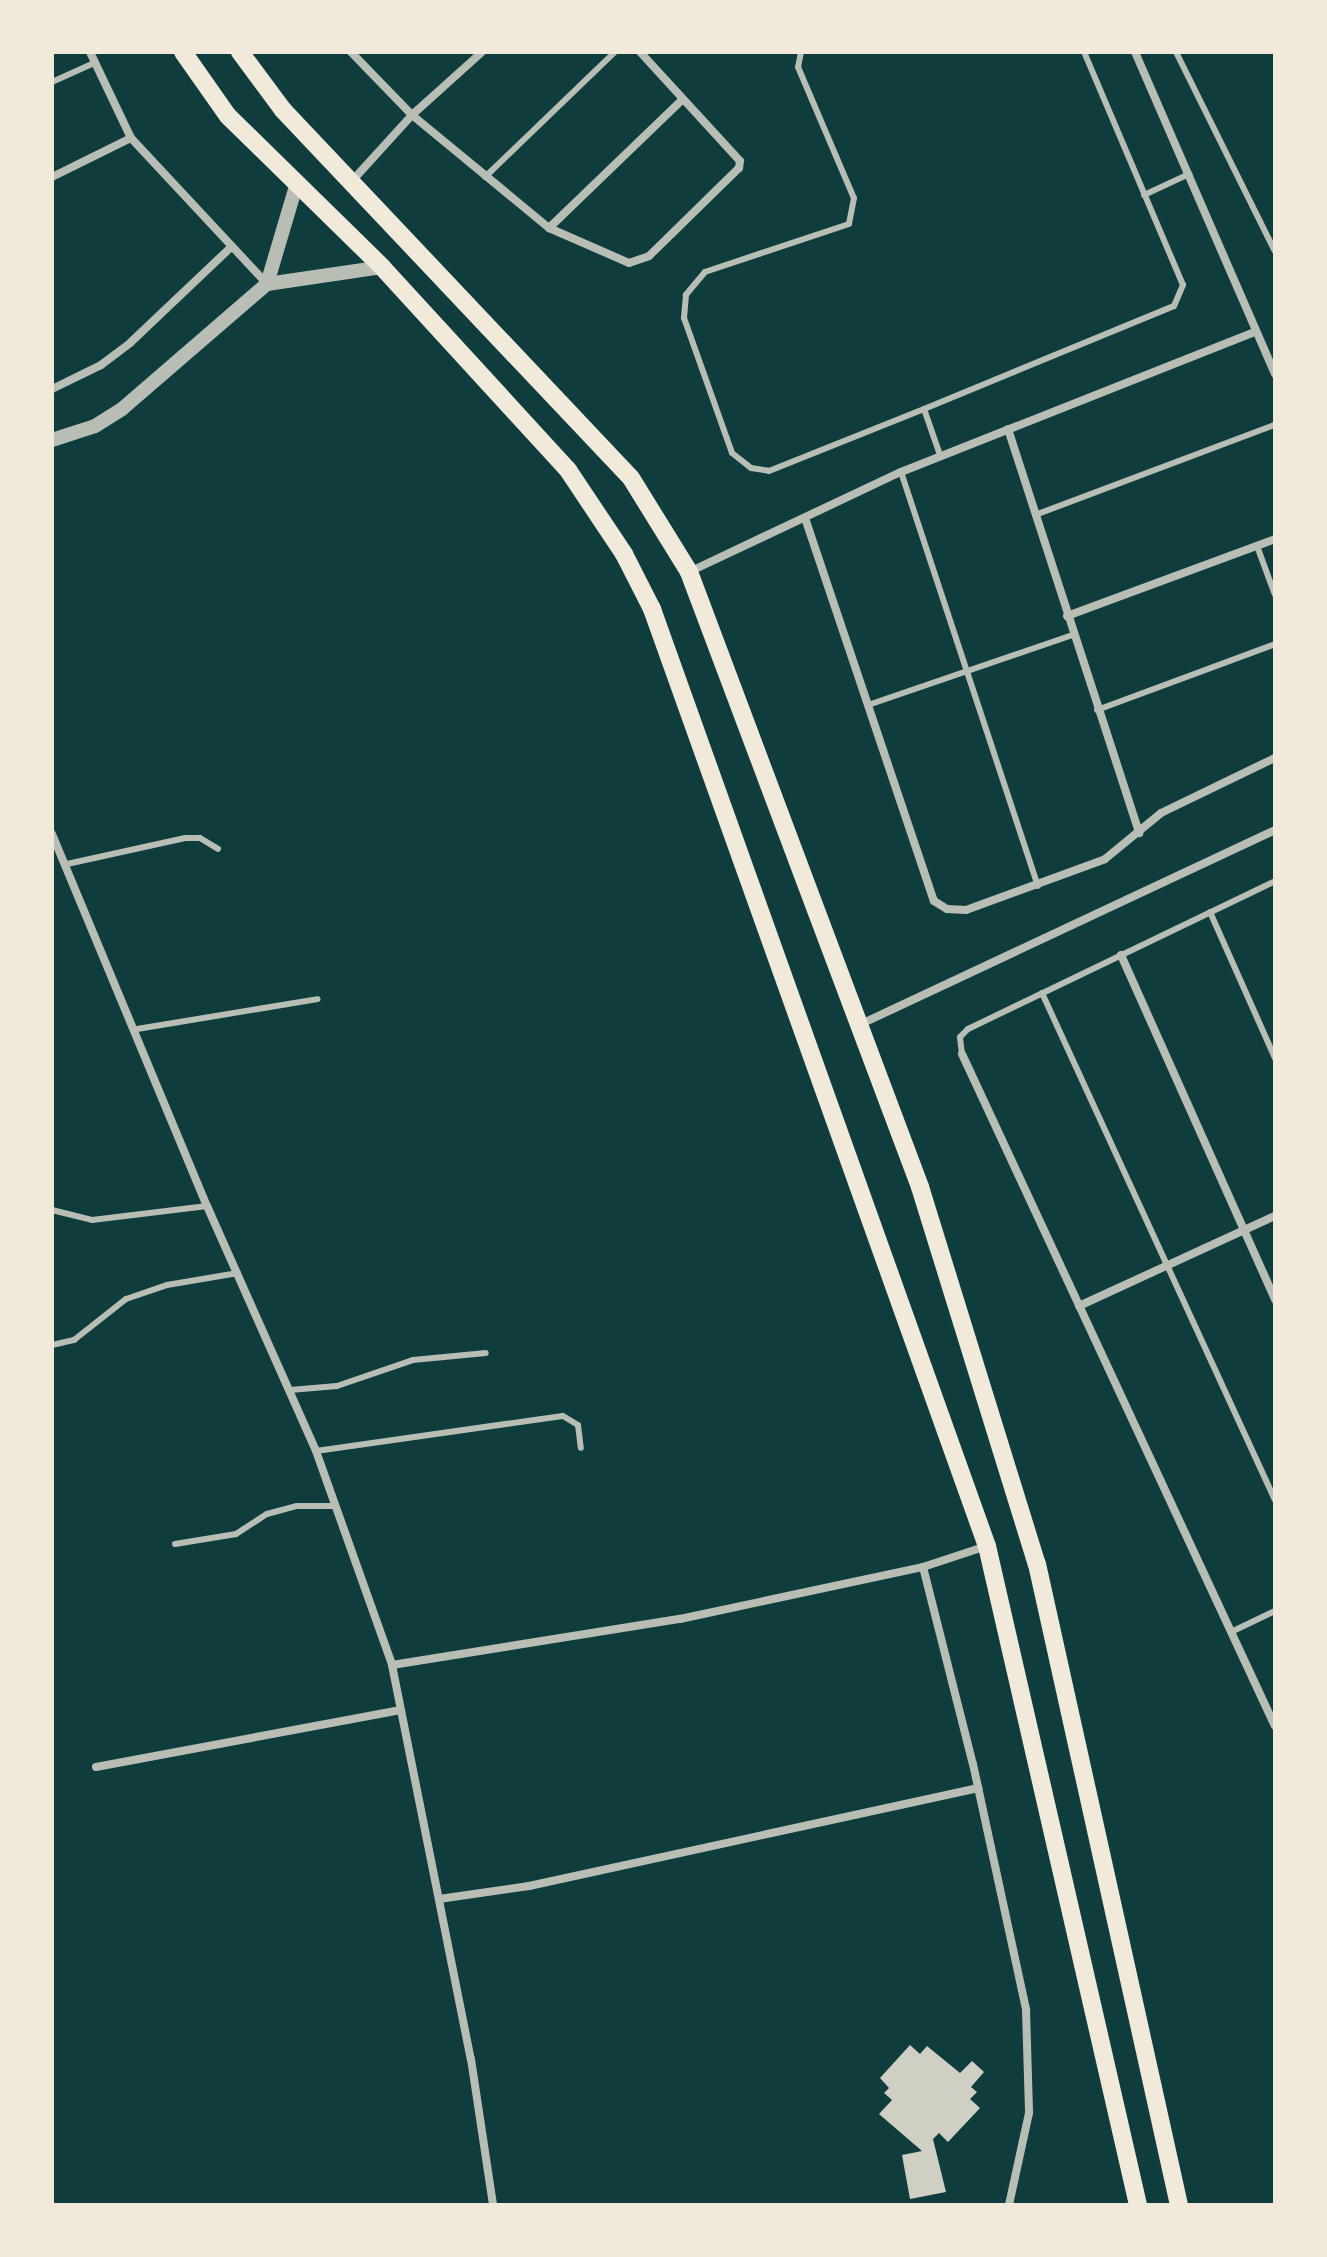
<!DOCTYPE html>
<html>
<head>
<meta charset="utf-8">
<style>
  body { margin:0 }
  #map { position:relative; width:1327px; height:2257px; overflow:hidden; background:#0f3d3e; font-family:"Noto Sans",sans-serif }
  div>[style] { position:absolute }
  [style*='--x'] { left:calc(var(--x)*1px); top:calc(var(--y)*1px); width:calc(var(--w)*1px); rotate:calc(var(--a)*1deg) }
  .building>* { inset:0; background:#cfcfc3 }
  .service>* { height:6px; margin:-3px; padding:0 3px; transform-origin:3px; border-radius:3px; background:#b8beb3 }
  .minor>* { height:8px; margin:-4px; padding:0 4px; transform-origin:4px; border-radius:4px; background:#b8beb3 }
  .tertiary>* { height:14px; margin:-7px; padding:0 7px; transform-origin:7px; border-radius:7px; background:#b8beb3 }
  .primary>* { height:18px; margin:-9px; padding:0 9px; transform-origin:9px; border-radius:9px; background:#f1e9da }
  span { translate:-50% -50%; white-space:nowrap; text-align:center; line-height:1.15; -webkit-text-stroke:8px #f1e9da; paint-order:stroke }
  .frame { position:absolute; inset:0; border:54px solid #f1e9da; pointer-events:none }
</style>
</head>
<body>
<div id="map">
  <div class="building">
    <div style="clip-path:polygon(910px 2045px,920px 2054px,927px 2046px,960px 2073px,972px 2061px,984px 2072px,971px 2087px,977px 2092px,970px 2099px,980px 2108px,948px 2142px,939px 2133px,933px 2139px,946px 2192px,910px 2199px,902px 2155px,922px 2151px,879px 2114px,892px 2100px,884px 2093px,889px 2088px,880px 2078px)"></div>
  </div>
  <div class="service">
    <div style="--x:801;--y:52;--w:15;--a:101"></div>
    <div style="--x:798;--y:67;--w:142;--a:66.9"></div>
    <div style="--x:854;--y:198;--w:26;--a:101"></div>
    <div style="--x:849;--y:224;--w:152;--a:161.6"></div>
    <div style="--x:705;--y:272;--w:30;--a:130"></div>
    <div style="--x:686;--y:295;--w:23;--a:95"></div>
    <div style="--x:684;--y:318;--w:143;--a:70.4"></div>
    <div style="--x:732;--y:453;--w:24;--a:38"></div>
    <div style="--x:751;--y:468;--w:18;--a:9"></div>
    <div style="--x:769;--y:471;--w:167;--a:-21.8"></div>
    <div style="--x:924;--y:409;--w:49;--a:70.8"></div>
    <div style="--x:1176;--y:52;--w:222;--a:63.6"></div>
    <div style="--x:52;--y:82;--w:48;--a:-24.4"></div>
    <div style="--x:485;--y:177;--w:180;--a:-43.9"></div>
    <div style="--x:1144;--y:195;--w:50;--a:-25"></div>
    <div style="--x:924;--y:409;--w:270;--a:-22.4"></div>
    <div style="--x:1174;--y:306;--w:23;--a:-67"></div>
    <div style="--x:1183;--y:285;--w:253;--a:-113"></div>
    <div style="--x:901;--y:472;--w:436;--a:71.7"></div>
    <div style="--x:1035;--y:515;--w:256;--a:-20.6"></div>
    <div style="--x:1257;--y:546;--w:52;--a:69.8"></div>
    <div style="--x:871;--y:704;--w:213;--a:-18.9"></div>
    <div style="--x:1097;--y:710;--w:190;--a:-20.3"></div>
    <div style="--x:67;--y:864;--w:121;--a:-12.4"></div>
    <div style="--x:185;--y:838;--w:15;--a:0"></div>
    <div style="--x:200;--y:838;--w:21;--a:31"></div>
    <div style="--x:1210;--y:912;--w:160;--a:66"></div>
    <div style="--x:1042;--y:993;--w:558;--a:65.32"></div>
    <div style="--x:137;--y:1029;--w:183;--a:-9.4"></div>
    <div style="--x:962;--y:1054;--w:17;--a:-97"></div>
    <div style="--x:960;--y:1037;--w:11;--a:-45"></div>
    <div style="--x:968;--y:1029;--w:341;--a:-25.7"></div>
    <div style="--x:52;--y:1210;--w:41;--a:14"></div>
    <div style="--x:92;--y:1220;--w:116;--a:-6.9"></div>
    <div style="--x:52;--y:1345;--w:23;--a:-13"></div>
    <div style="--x:74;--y:1340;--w:66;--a:-38.3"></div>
    <div style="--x:126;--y:1299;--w:43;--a:-18.9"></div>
    <div style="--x:167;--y:1285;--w:72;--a:-9.6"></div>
    <div style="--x:290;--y:1390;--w:47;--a:-4.9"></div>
    <div style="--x:337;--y:1386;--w:80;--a:-18.9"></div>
    <div style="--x:413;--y:1360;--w:73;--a:-5.5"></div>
    <div style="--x:316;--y:1451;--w:249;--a:-8.1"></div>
    <div style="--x:563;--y:1416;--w:17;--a:31"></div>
    <div style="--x:578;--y:1425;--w:23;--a:83"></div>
    <div style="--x:175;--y:1544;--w:62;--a:-9.3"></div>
    <div style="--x:236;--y:1534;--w:37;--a:-33"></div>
    <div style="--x:267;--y:1514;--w:31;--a:-15"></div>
    <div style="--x:297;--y:1506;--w:38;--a:0"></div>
    <div style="--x:1231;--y:1632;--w:49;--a:-25.5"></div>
  </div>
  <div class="minor">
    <div style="--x:90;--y:52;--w:95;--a:64.5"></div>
    <div style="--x:131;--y:138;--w:200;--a:47"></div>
    <div style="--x:351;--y:52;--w:88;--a:45.9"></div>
    <div style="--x:412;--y:115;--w:178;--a:39.5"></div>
    <div style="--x:549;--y:228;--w:87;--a:23.6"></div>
    <div style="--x:629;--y:263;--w:21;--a:-19"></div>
    <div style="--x:649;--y:256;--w:126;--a:-44.4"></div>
    <div style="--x:739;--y:168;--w:7;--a:-82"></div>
    <div style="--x:740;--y:161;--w:148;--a:-132.5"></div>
    <div style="--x:1135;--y:52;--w:351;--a:66.5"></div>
    <div style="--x:52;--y:177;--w:88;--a:-26.3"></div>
    <div style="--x:352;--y:181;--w:89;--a:-47.7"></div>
    <div style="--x:412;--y:115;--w:94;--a:-42"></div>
    <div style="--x:549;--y:228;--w:185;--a:-43.9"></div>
    <div style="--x:52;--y:389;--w:55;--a:-26.1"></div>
    <div style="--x:101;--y:365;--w:36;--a:-37"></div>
    <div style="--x:130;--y:343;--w:139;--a:-43.5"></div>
    <div style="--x:1008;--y:429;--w:425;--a:72"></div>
    <div style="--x:805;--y:518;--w:404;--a:71.4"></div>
    <div style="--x:934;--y:901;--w:15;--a:32"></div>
    <div style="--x:947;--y:909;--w:19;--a:3"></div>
    <div style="--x:966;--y:910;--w:148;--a:-20.1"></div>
    <div style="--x:1105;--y:859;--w:72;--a:-39.4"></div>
    <div style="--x:1161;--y:813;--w:127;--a:-25.8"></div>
    <div style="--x:689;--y:572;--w:234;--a:-25.3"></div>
    <div style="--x:901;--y:472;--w:381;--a:-21.6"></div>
    <div style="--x:1067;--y:616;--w:222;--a:-20.3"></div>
    <div style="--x:52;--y:834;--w:403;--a:67.4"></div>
    <div style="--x:207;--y:1206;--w:268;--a:66"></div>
    <div style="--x:316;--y:1451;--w:227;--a:70.4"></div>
    <div style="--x:392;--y:1665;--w:402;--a:78.7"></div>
    <div style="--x:471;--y:2059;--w:148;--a:81.4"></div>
    <div style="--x:1121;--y:955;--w:378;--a:65.9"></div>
    <div style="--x:859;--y:1025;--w:459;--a:-25.1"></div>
    <div style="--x:962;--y:1054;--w:741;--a:65.03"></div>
    <div style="--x:1079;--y:1306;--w:216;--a:-24.7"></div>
    <div style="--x:923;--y:1567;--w:203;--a:75.8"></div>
    <div style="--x:973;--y:1764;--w:252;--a:77.8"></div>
    <div style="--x:1026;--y:2010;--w:103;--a:88.3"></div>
    <div style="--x:1029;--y:2113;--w:94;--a:102.3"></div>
    <div style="--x:392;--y:1665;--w:292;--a:-9.1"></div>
    <div style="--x:680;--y:1619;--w:249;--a:-12.1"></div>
    <div style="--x:923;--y:1567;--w:67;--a:-18.2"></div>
    <div style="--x:96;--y:1767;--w:310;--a:-10.6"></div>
    <div style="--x:439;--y:1899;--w:91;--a:-8.2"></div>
    <div style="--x:529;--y:1886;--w:460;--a:-12.3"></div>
  </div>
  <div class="tertiary">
    <div style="--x:267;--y:284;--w:105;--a:-73.5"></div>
    <div style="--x:52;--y:440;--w:45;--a:-18"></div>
    <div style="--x:95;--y:426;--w:32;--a:-32"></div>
    <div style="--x:122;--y:409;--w:191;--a:-40.8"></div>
    <div style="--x:267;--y:284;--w:116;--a:-8.4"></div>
  </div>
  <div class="primary">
    <div style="--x:183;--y:52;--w:78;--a:54.9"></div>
    <div style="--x:228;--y:116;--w:216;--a:44.4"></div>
    <div style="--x:382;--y:267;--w:275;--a:47.5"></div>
    <div style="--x:568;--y:470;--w:101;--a:56.3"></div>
    <div style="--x:624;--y:554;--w:62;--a:63"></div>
    <div style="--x:652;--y:609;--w:995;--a:70.33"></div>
    <div style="--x:987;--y:1546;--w:676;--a:77.09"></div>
    <div style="--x:240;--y:52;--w:72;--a:53.4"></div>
    <div style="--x:283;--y:110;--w:506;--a:46.6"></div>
    <div style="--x:631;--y:478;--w:110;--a:58.3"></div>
    <div style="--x:689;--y:572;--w:657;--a:69.41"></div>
    <div style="--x:920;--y:1187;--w:395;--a:72.8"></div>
    <div style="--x:1037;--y:1564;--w:657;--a:77.51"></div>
  </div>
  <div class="frame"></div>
</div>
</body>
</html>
